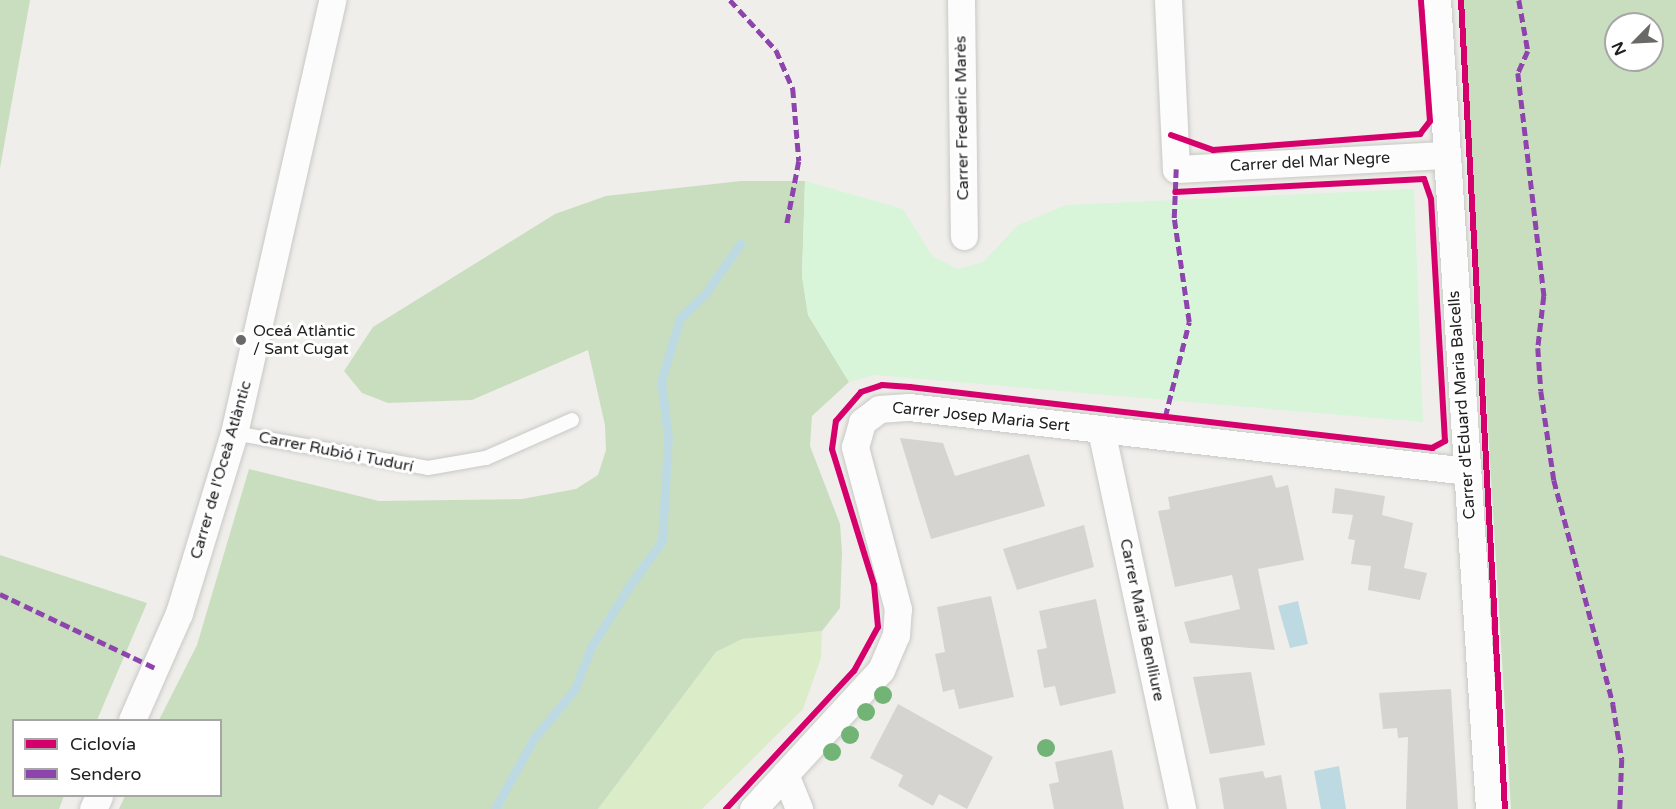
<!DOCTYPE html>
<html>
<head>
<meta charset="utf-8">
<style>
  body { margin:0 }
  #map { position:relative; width:1676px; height:809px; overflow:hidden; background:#efeeea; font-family:"Varela Round",sans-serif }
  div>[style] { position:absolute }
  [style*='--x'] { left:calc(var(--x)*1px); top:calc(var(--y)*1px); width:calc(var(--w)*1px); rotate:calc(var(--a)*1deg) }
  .grass>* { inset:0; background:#dbecc9 }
  .forest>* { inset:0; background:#c9debf }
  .park>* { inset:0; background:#d8f5da }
  .water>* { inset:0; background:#bddae2 }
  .stream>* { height:9px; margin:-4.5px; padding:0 4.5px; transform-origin:4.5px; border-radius:4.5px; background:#bddae2 }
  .building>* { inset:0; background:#d6d4d1 }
  .roads { filter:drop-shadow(0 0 2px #c8c8c6) drop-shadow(0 0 2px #c8c8c6) }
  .service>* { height:14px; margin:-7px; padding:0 7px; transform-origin:7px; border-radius:7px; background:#fdfcfc }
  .minor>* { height:27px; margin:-13.5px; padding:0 13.5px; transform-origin:13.5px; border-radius:13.5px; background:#fdfcfc }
  .quiet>* { height:4.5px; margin-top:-2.25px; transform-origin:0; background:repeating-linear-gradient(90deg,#8e44ad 0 9px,transparent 0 13.5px) }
  .cycleway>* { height:6px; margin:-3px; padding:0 3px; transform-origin:3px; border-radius:3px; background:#d6006c }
  .trees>* { width:18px; height:18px; margin:-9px; border-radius:50%; background:#72b476 }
  .dots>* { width:16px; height:16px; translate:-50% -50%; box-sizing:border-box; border:3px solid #fff; border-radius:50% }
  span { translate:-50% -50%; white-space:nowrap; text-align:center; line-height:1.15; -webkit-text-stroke:6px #fff; paint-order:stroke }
  .street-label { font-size:16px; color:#212121 }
  .poi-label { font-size:16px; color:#212121 }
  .left { translate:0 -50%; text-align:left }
  .legend { position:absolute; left:12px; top:719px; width:210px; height:78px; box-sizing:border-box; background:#fff; border:2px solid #a6a6a6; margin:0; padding:8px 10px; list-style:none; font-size:18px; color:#212121 }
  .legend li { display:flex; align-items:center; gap:12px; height:30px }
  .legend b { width:30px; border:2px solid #a6a6a6 }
  .north { position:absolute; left:1604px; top:12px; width:60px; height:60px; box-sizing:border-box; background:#fff; border:2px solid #a6a6a6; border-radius:50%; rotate:246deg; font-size:16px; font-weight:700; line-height:24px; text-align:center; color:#212121 }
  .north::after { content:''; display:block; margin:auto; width:21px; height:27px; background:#696967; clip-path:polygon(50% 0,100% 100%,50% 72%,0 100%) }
</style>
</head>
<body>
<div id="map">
  <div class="grass">
    <div style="clip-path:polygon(822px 631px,821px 658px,803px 709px,702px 809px,598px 809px,716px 652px,742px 639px)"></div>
  </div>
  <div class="forest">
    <div style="clip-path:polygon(0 0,30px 0,0 168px)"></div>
    <div style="clip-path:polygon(evenodd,1462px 0,1676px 0,1676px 809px,1511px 809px,1462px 0,1616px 24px,1652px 24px,1652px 60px,1616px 60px,1616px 24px)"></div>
    <div style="clip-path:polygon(741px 181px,805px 181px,802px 276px,808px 315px,849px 382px,812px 416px,810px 446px,840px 524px,842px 552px,840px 608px,822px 631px,742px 639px,716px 652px,598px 809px,119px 809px,125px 796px,220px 796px,220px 720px,159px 720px,197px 645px,249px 469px,379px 501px,522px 499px,576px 489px,598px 475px,606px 450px,605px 425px,588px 350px,472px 400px,388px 403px,362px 393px,344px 371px,373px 327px,555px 214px,606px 196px)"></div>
    <div style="clip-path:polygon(0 555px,147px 603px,97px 720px,14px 720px,14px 796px,64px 796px,59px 809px,0 809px)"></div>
  </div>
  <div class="park">
    <div style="clip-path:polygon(805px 181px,903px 209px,932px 256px,958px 269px,983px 262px,1018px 225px,1066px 205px,1414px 189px,1423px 422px,874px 375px,849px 382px,808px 315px,802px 276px)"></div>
  </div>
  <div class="water">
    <div style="clip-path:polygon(1298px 601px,1308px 644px,1290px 648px,1278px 606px)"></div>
    <div style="clip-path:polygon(1339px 766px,1346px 809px,1321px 809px,1314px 771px)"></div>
  </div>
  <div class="stream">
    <div style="--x:495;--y:809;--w:81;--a:-61.2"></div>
    <div style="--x:534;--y:738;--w:64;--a:-50.1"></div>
    <div style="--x:575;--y:689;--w:45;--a:-69.1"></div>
    <div style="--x:591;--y:647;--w:73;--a:-57.8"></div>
    <div style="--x:630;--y:585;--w:54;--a:-54"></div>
    <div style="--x:662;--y:541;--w:104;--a:-86.7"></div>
    <div style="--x:668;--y:437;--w:56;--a:-97.1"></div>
    <div style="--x:661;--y:381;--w:66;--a:-73.2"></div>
    <div style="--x:680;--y:318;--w:35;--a:-44"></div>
    <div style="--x:705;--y:294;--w:61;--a:-55"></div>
  </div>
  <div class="building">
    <div style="clip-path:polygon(900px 438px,943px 443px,955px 476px,1029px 454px,1045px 506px,931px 539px)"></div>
    <div style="clip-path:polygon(1272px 475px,1276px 488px,1288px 485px,1304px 560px,1258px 569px,1275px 650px,1190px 643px,1184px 622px,1240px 609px,1232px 575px,1175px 587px,1158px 511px,1170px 509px,1168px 497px)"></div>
    <div style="clip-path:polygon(1335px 488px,1385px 496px,1382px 515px,1413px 523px,1404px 568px,1427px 573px,1420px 600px,1368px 590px,1371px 566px,1351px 564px,1355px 540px,1348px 539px,1353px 515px,1332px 513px)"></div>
    <div style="clip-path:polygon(1084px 525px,1094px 567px,1017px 590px,1003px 549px)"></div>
    <div style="clip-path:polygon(991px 596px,1014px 697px,959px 709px,954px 689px,943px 692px,935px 654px,945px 652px,937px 607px)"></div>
    <div style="clip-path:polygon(1096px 599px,1116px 693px,1060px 706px,1055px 686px,1044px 688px,1037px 650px,1047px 648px,1039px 611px)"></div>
    <div style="clip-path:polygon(1251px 672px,1265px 745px,1210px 754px,1193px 677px)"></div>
    <div style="clip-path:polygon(1451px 689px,1458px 809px,1406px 809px,1408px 737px,1398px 738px,1397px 728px,1383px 729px,1379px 693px)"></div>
    <div style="clip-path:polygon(898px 704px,993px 757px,967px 809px,939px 794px,933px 806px,898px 786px,903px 775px,870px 758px)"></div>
    <div style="clip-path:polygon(1112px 750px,1124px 809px,1054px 809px,1049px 784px,1059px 782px,1055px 762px)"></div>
    <div style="clip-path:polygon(1263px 771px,1265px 778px,1281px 775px,1287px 809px,1224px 809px,1219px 778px)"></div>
  </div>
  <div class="roads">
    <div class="service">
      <div style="--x:234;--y:433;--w:197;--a:10.2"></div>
      <div style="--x:428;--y:468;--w:59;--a:-9.8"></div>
      <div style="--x:486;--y:458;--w:94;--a:-23.8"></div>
    </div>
    <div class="minor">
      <div style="--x:961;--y:0;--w:236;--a:89.3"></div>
      <div style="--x:1168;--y:0;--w:169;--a:87.3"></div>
      <div style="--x:1176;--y:169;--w:269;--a:-3"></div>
      <div style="--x:1437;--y:0;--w:811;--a:86.32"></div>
      <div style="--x:1101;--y:430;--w:388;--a:77.9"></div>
      <div style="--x:132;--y:720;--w:117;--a:-66.3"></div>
      <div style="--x:179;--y:613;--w:188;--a:-73"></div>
      <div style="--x:234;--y:433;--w:444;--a:-77.2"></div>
      <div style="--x:785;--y:774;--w:38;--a:68"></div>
      <div style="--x:93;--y:809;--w:14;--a:-65"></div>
      <div style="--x:753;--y:809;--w:189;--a:-47.4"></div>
      <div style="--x:881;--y:670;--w:38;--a:-67"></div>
      <div style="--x:896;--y:635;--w:26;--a:-86"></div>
      <div style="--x:898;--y:609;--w:168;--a:-104.9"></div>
      <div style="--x:855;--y:447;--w:26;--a:-74"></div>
      <div style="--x:862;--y:422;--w:21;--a:-37"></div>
      <div style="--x:879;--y:409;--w:30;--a:-4"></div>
      <div style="--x:909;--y:407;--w:562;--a:6.54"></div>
    </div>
  </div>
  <div class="quiet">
    <div style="--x:730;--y:0;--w:68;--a:47.4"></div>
    <div style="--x:776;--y:50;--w:43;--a:66.4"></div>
    <div style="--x:793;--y:89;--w:72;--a:85.2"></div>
    <div style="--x:799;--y:161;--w:64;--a:100.8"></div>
    <div style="--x:1519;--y:0;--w:52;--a:80"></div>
    <div style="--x:1528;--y:51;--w:24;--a:114"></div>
    <div style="--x:1518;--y:73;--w:225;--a:83.3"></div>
    <div style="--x:1544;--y:296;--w:52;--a:96.6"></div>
    <div style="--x:1538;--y:348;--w:43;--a:86"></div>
    <div style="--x:1541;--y:391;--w:90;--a:81.7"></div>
    <div style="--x:1554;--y:480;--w:232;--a:75.2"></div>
    <div style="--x:1613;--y:704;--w:56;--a:80.7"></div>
    <div style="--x:1622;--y:759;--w:50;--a:92.3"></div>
    <div style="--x:1165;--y:417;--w:98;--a:-75.8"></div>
    <div style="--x:1189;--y:322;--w:105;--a:-98.2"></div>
    <div style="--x:1174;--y:218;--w:49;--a:-87.7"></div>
    <div style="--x:0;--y:594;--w:172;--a:25.5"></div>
  </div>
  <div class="cycleway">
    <div style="--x:1461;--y:0;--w:810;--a:86.89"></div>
    <div style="--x:1171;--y:135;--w:45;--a:19.7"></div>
    <div style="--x:1213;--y:150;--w:208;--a:-4.4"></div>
    <div style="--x:1420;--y:134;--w:16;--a:-52"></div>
    <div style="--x:1430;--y:121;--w:121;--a:-94.3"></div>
    <div style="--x:726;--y:809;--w:188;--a:-47.2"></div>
    <div style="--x:854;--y:671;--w:50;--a:-61.4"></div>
    <div style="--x:878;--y:627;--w:42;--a:-95.4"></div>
    <div style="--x:874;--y:585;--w:142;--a:-107.2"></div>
    <div style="--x:832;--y:449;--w:28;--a:-82"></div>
    <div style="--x:836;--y:421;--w:38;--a:-49"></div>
    <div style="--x:861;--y:392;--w:22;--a:-18"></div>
    <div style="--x:882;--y:385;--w:28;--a:4"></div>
    <div style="--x:910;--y:387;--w:526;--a:6.67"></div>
    <div style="--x:1432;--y:448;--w:15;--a:-28"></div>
    <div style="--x:1445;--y:441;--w:242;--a:-93.3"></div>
    <div style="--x:1431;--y:199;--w:21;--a:-109"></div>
    <div style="--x:1424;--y:179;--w:249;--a:177"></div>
  </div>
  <div class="trees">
    <div style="left:883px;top:695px"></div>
    <div style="left:866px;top:712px"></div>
    <div style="left:850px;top:735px"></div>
    <div style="left:1046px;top:748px"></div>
    <div style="left:832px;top:752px"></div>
  </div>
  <div class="dots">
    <div style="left:241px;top:340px;background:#696967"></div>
  </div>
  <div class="street-label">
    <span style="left:962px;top:118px;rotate:-91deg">Carrer Frederic Marès</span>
    <span style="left:1310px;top:162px;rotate:-3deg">Carrer del Mar Negre</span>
    <span style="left:1462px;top:405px;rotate:-94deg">Carrer d'Eduard Maria Balcells</span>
    <span style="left:981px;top:417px;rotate:6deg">Carrer Josep Maria Sert</span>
    <span style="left:336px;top:452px;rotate:11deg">Carrer Rubió i Tudurí</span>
    <span style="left:221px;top:470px;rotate:-74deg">Carrer de l'Oceà Atlàntic</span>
    <span style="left:1142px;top:620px;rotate:78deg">Carrer Maria Benlliure</span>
  </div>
  <div class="poi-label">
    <span class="left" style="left:253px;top:340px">Oceá Atlàntic<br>/ Sant Cugat</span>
  </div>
  <ul class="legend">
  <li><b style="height:8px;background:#d6006c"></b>Ciclovía</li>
  <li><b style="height:8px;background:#8e44ad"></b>Sendero</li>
  </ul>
  <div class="north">N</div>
</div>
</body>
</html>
